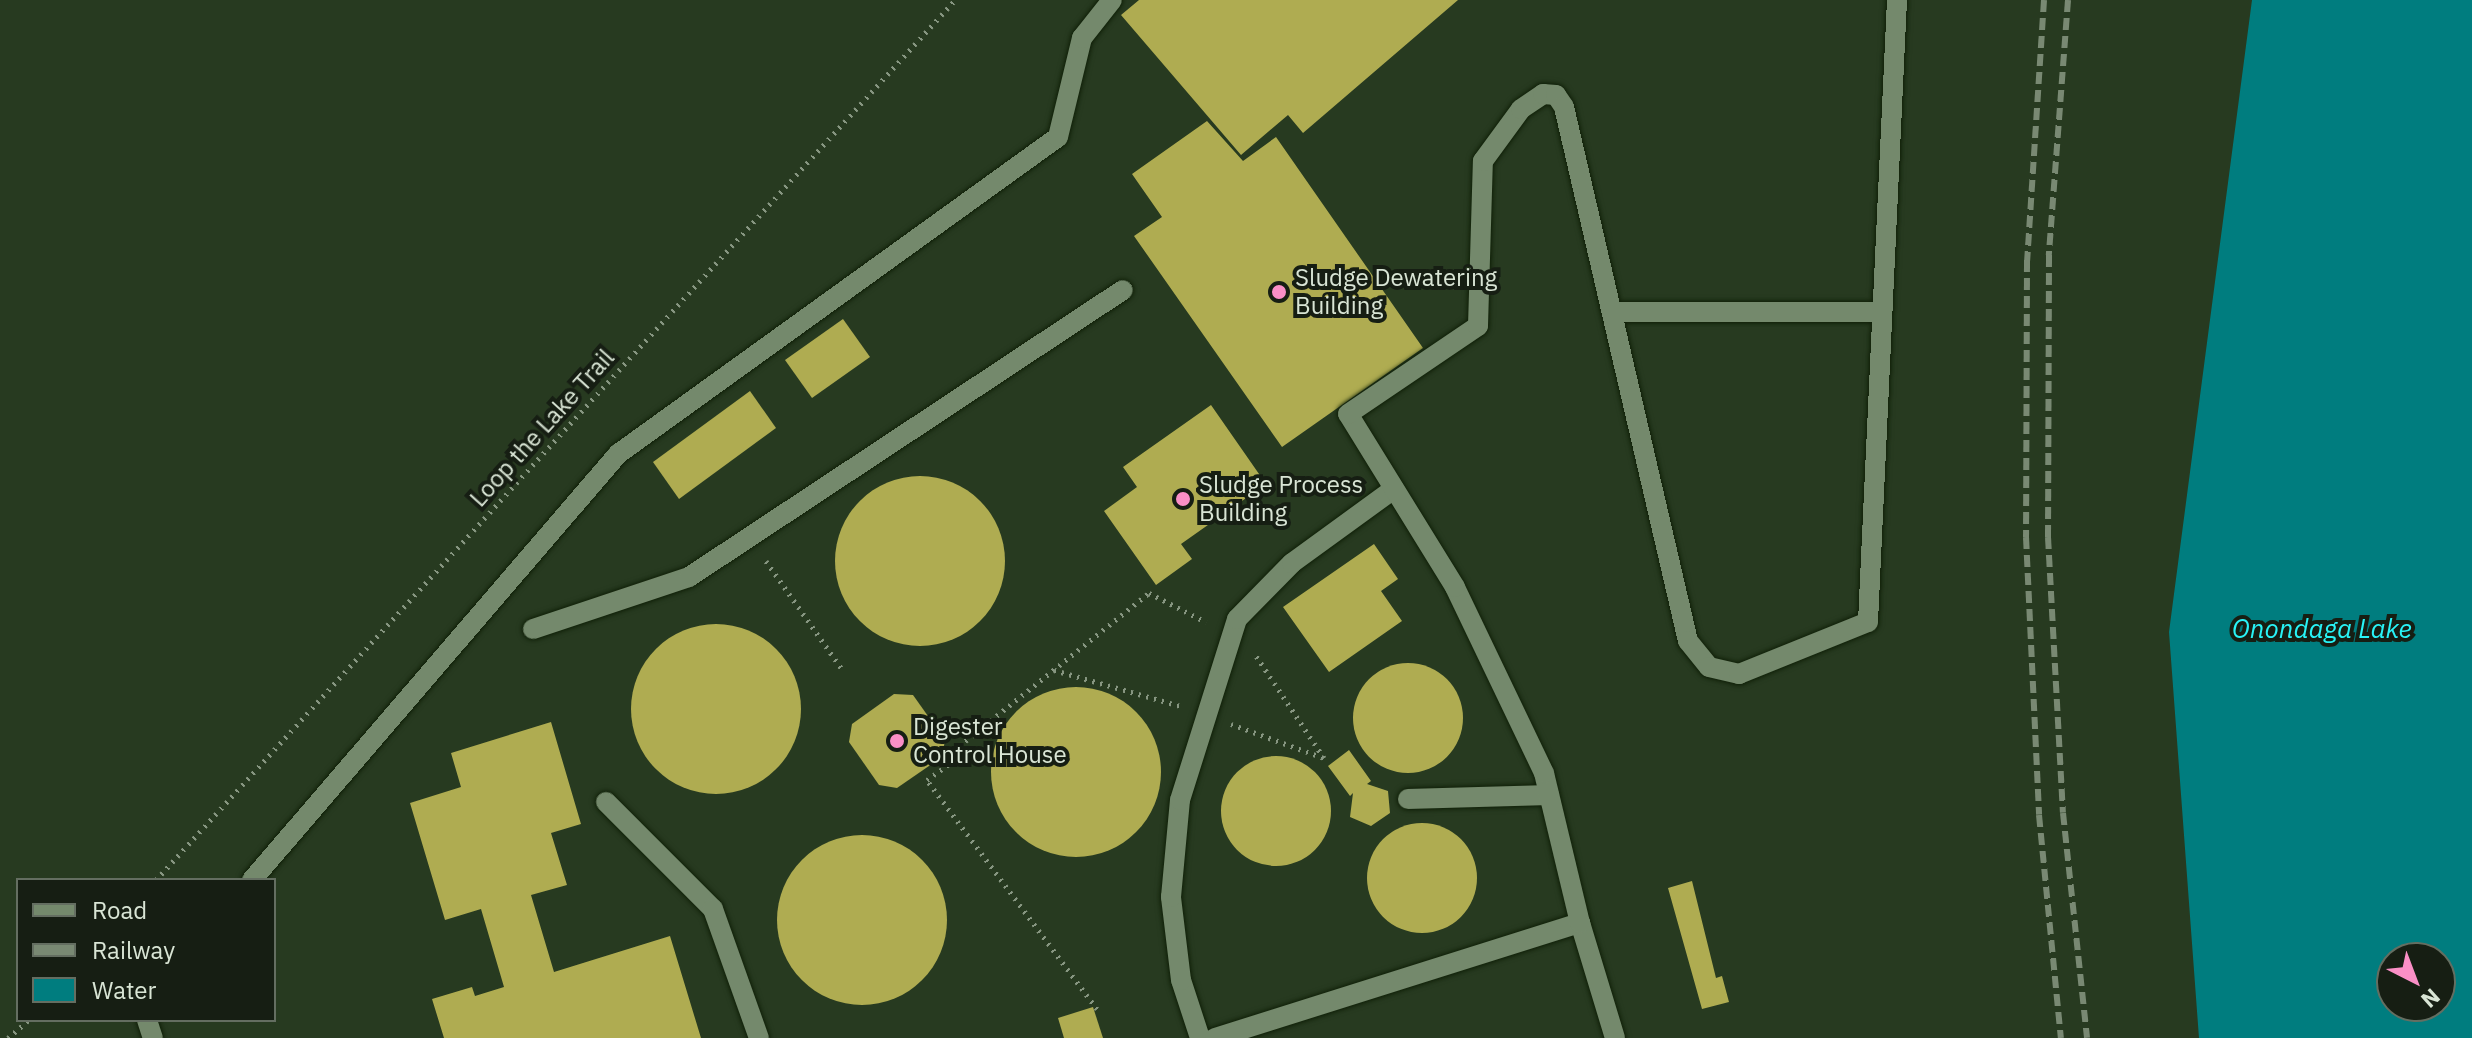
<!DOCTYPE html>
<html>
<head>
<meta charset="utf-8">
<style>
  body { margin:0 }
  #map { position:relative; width:2472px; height:1038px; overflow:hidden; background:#273a20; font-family:"IBM Plex Sans",sans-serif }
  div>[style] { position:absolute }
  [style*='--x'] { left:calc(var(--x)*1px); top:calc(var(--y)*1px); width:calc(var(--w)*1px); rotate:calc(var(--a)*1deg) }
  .water>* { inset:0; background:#007d7f }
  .building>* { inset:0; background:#afac51 }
  .round { border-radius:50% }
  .path>* { height:5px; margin-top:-2.5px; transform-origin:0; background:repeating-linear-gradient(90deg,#879681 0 2px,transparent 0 8px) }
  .roads { filter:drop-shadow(0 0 2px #102008) drop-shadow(0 0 2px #102008) }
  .minor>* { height:20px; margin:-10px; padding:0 10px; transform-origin:10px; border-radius:10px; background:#74896c }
  .rail>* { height:6px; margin-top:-3px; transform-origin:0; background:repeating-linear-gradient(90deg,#798973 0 12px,transparent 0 18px) }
  .dots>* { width:22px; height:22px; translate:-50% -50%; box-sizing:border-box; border:4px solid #161e13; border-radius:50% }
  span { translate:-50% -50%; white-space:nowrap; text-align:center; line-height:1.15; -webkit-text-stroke:8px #161e13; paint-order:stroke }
  .poi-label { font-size:24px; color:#d9e5d5 }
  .left { translate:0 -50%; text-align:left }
  .street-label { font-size:24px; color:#d9e5d5 }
  .water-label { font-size:26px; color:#28f3f6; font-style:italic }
  .legend { position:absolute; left:16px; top:878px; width:260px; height:144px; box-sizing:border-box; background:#161e13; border:2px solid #646e61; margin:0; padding:10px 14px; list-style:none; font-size:24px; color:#d9e5d5 }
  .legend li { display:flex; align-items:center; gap:16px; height:40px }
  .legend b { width:40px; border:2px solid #646e61 }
  .north { position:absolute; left:2376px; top:942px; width:80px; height:80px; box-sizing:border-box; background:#161e13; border:2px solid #646e61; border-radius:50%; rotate:138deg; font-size:22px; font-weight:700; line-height:32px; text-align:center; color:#d9e5d5 }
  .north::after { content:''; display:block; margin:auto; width:28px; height:36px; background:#fa8fc6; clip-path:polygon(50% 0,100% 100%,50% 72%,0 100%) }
</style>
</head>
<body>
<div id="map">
  <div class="water">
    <div style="clip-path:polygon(evenodd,2252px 0,2472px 0,2472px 1038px,2199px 1038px,2169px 632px,2252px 0,2392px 958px,2440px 958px,2440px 1006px,2392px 1006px,2392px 958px)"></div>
  </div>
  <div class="building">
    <div style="clip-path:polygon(1139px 0,1458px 0,1303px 133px,1288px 115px,1241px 155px,1121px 15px)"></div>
    <div style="clip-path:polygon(1207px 121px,1243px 161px,1276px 137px,1423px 348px,1282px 447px,1134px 236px,1162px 217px,1132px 174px)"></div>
    <div style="clip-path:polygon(843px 319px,870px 357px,812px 398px,785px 360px)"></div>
    <div style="clip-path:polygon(750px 391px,776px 428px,679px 499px,653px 462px)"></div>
    <div style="clip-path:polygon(1211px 405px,1266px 484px,1181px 544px,1192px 559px,1156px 585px,1104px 511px,1137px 487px,1123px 467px)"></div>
    <div class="round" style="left:835px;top:476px;width:170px;height:170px"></div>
    <div style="clip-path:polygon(1374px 544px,1398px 579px,1381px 591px,1402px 621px,1329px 672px,1283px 607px)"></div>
    <div class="round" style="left:631px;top:624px;width:170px;height:170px"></div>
    <div class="round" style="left:1353px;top:663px;width:110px;height:110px"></div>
    <div class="round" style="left:991px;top:687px;width:170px;height:170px"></div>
    <div style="clip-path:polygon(894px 694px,913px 695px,945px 740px,942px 757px,897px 788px,879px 785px,849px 742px,852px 724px)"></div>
    <div style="clip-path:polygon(551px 722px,581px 824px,551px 833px,567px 885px,531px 895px,554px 972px,670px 936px,701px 1038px,444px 1038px,432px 999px,472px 987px,475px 996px,504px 987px,481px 909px,445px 920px,410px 803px,461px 787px,451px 753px)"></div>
    <div style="clip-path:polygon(1349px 750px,1371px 781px,1367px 784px,1388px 791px,1390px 813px,1371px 826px,1350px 817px,1353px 793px,1350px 796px,1328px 766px)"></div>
    <div class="round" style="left:1221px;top:756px;width:110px;height:110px"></div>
    <div class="round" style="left:1367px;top:823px;width:110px;height:110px"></div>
    <div class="round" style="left:777px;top:835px;width:170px;height:170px"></div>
    <div style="clip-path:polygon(1692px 881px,1716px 978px,1722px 976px,1729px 1002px,1702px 1009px,1668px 888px)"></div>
    <div style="clip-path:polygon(1093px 1007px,1103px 1038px,1064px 1038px,1058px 1018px)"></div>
  </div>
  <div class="path">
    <div style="--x:766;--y:561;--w:132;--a:54.9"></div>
    <div style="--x:1054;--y:670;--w:131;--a:15.9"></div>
    <div style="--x:1231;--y:724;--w:99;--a:20.1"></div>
    <div style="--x:1324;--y:758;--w:125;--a:-123.6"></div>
    <div style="--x:156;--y:880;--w:1189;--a:-47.76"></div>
    <div style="--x:1097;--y:1009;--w:285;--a:-126.6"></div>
    <div style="--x:927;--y:780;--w:26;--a:-36"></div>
    <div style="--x:948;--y:765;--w:15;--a:-70"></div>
    <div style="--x:953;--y:751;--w:252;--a:-38.9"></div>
    <div style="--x:1149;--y:593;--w:64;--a:27"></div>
    <div style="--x:8;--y:1038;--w:28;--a:-41"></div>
  </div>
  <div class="roads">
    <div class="minor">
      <div style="--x:1612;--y:312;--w:270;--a:0"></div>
      <div style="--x:533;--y:629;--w:164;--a:-18.4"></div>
      <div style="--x:689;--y:577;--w:520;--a:-33.48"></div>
      <div style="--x:1408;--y:799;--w:141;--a:-1.6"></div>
      <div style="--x:606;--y:802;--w:151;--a:45"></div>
      <div style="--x:713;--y:909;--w:137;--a:70.4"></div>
      <div style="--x:252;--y:880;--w:562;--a:-49.33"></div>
      <div style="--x:618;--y:454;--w:542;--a:-35.77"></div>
      <div style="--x:1058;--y:137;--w:102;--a:-76.4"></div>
      <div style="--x:1082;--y:38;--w:48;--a:-51.7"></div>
      <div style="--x:147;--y:1020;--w:19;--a:72"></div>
      <div style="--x:1200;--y:1038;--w:61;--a:-108.1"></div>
      <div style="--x:1181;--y:980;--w:84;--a:-96.9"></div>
      <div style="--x:1171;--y:897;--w:97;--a:-84.7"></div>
      <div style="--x:1180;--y:800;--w:190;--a:-72.5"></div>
      <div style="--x:1237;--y:619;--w:78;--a:-45.5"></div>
      <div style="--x:1292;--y:563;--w:126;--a:-36"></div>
      <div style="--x:1215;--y:1038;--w:383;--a:-17.5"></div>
      <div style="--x:1615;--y:1038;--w:120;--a:-106.9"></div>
      <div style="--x:1580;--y:923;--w:154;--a:-103.5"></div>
      <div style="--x:1544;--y:773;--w:206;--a:-115.6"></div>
      <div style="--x:1455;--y:587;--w:203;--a:-121.7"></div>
      <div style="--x:1348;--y:414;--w:157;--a:-34.1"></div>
      <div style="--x:1478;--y:326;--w:165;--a:-88.3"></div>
      <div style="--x:1483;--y:161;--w:64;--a:-53.8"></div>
      <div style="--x:1521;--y:109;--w:27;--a:-34"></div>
      <div style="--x:1543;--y:94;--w:13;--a:4"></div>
      <div style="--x:1556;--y:95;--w:14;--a:56"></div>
      <div style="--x:1564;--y:107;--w:548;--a:76.93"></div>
      <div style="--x:1688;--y:641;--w:33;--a:51"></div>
      <div style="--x:1709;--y:667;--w:31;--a:13"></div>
      <div style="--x:1739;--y:674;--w:139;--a:-22"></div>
      <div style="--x:1868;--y:622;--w:623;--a:-87.33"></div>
    </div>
  </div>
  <div class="rail">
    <div style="--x:2044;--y:0;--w:261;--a:93.7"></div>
    <div style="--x:2027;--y:260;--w:277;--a:90.2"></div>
    <div style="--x:2026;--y:537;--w:278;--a:87.3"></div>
    <div style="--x:2039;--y:815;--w:224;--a:84.4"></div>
    <div style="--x:2068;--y:0;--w:256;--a:94.3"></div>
    <div style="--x:2049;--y:255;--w:282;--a:90.2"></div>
    <div style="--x:2048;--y:537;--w:276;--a:86.9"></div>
    <div style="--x:2063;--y:813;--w:226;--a:83.9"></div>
  </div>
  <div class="dots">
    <div style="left:1279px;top:292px;background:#fa8fc6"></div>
    <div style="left:1183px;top:499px;background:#fa8fc6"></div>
    <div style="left:897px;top:741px;background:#fa8fc6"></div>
  </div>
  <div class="poi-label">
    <span class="left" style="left:1295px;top:292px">Sludge Dewatering<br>Building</span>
    <span class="left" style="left:1199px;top:499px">Sludge Process<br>Building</span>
    <span class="left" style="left:913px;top:741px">Digester<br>Control House</span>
  </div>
  <div class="street-label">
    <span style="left:542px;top:428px;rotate:-48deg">Loop the Lake Trail</span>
  </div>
  <div class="water-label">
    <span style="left:2322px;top:629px">Onondaga Lake</span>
  </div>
  <ul class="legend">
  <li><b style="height:10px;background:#74896c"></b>Road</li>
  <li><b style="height:10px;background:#798973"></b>Railway</li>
  <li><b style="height:22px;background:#007d7f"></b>Water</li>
  </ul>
  <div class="north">N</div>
</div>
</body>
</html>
